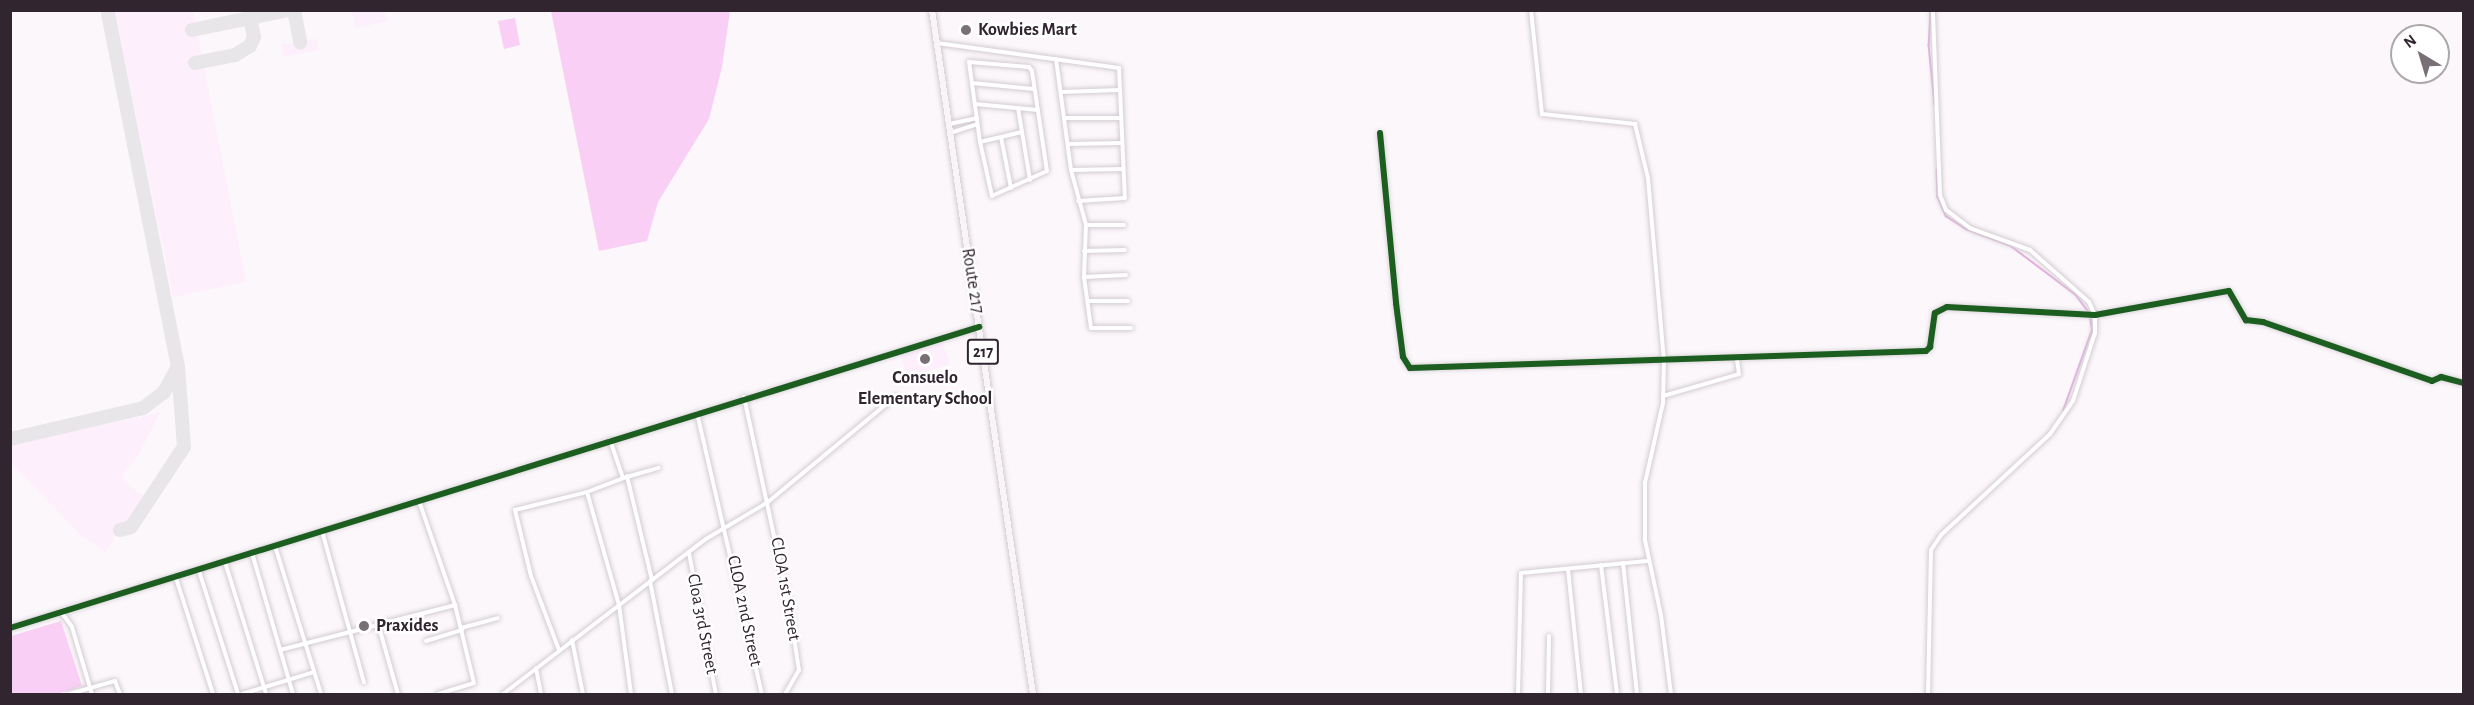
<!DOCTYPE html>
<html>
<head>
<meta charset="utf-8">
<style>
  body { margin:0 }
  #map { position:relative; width:2474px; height:705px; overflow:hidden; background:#fbf7fa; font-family:"Alegreya Sans",sans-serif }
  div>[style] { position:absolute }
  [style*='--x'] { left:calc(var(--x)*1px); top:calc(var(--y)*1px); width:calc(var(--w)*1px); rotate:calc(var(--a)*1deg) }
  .built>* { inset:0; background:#fdeffb }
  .green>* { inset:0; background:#f9cff6 }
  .stream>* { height:1.5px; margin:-0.75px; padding:0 0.75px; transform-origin:0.75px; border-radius:0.75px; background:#e2afdf }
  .taxiway>* { height:14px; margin:-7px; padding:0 7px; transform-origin:7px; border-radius:7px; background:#e8e6e8 }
  .roads { filter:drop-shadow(0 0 2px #d3ccd2) drop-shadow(0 0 2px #d3ccd2) }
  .street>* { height:4px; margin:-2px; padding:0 2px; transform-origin:2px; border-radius:2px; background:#fefefe }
  .primary>* { height:6px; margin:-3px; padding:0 3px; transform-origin:3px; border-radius:3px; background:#f8f4f8 }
  .cycleway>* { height:6px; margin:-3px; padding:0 3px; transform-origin:3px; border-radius:3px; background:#1b5e20 }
  .dots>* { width:16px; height:16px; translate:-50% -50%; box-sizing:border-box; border:3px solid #fff; border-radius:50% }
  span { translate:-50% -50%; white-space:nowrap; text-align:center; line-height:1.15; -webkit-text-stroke:5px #fff; paint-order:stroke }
  .shield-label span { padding:2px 4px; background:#fff; border:2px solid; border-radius:4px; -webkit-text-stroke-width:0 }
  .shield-label { font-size:16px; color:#312630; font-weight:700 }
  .poi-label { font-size:18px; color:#312630; font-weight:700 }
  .left { translate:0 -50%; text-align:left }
  .street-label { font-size:18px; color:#312630 }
  .frame { position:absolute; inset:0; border:12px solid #312630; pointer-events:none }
  .north { position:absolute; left:2390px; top:24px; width:60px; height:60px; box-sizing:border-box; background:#fff; border:2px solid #ada8ac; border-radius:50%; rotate:322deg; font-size:16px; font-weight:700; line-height:24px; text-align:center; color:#312630 }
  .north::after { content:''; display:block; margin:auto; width:21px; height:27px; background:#786f77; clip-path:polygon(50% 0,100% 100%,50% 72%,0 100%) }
</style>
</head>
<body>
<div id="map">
  <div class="built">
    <div style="clip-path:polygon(115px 11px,193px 11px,246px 282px,173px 297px)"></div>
    <div style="clip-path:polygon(352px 11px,384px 11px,387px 21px,356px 28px)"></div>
    <div style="clip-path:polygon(317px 39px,319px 50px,283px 57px,281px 45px)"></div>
    <div style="clip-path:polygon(942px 340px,950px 364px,908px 378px,900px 354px)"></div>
    <div style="clip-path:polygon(160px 413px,137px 457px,122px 475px,123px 480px,143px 496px,105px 552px,81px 535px,11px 463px,11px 444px)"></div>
  </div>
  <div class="green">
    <div style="clip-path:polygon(551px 11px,730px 11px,722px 67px,709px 119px,658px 202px,647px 241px,599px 251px)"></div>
    <div style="clip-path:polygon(515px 18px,520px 45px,504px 49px,498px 21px)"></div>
    <div style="clip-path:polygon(61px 621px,82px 686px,57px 694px,11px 694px,11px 636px)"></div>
  </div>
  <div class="stream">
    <div style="--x:1931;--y:11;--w:34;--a:93"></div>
    <div style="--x:1929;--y:45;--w:60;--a:84.3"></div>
    <div style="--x:1937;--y:170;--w:27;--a:88"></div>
    <div style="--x:1938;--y:197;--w:21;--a:67"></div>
    <div style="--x:1946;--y:216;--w:24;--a:33"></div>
    <div style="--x:1966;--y:229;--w:48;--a:20.7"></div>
    <div style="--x:2011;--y:246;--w:81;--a:37"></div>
    <div style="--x:2076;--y:295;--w:21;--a:53"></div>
    <div style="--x:2063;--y:411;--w:86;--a:-70.3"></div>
    <div style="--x:2092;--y:330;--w:13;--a:-99"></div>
  </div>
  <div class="taxiway">
    <div style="--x:294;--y:10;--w:33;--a:79"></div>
    <div style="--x:192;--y:30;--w:99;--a:-11.7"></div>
    <div style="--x:195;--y:63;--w:41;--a:-11.3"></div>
    <div style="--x:235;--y:55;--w:17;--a:-31"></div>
    <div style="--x:250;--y:46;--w:10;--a:-66"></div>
    <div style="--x:254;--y:37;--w:19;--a:-102"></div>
    <div style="--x:10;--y:439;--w:137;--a:-13.1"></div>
    <div style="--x:143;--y:408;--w:26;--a:-37"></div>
    <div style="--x:164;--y:392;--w:29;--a:-61"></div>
    <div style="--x:178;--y:367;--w:364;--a:-101.2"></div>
    <div style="--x:120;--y:530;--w:11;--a:-15"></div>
    <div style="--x:131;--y:527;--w:96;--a:-56.5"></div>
    <div style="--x:184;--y:447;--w:80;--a:-94.3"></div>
  </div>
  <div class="roads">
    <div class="street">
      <div style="--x:1531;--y:10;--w:105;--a:84"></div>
      <div style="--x:1542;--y:114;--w:94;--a:6.1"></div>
      <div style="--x:1635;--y:124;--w:56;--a:76.5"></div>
      <div style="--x:1648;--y:178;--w:184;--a:85"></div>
      <div style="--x:1664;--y:361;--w:42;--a:91.4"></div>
      <div style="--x:1663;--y:403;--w:82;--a:102.7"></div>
      <div style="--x:1645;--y:483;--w:57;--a:90"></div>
      <div style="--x:1645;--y:540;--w:77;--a:78"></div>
      <div style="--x:1661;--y:615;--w:80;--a:82.8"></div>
      <div style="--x:937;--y:43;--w:184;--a:7.8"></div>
      <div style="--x:1119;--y:68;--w:130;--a:87.4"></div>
      <div style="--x:1125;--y:198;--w:47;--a:176.3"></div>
      <div style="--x:1056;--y:59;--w:112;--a:82.3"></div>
      <div style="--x:1071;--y:170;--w:57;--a:74.7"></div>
      <div style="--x:1086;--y:225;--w:52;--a:92.2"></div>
      <div style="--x:1084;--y:277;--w:51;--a:82.2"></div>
      <div style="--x:1091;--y:328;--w:40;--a:0"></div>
      <div style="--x:969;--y:62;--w:60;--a:4.8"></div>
      <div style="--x:1029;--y:67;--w:5;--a:53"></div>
      <div style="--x:1032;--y:71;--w:101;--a:81.5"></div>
      <div style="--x:1047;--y:171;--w:60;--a:155.6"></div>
      <div style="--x:992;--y:196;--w:55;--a:-102.5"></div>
      <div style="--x:980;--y:142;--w:81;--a:-97.8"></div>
      <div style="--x:972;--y:83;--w:62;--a:5.5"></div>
      <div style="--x:1061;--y:92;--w:59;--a:-1.9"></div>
      <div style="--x:975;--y:104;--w:63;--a:5.4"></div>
      <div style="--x:1018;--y:108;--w:73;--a:80.5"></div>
      <div style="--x:1066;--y:118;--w:54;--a:0"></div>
      <div style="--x:949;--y:124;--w:29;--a:-12"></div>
      <div style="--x:950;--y:133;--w:29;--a:-18"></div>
      <div style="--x:1380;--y:133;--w:171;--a:84.6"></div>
      <div style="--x:1396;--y:303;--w:54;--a:82.6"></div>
      <div style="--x:1403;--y:357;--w:13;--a:58"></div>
      <div style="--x:1410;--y:368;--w:516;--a:-1.89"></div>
      <div style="--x:1926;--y:351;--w:6;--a:-45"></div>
      <div style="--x:1930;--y:347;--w:34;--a:-82"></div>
      <div style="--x:1935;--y:313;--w:13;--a:-27"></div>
      <div style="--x:1947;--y:307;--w:148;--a:3.1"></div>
      <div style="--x:2095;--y:315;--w:136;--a:-10.2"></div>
      <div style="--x:2229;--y:291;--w:34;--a:60"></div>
      <div style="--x:2246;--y:320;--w:17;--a:7"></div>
      <div style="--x:2263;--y:322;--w:179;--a:19.2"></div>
      <div style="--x:2432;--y:381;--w:10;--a:-24"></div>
      <div style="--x:2441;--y:377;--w:24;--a:15"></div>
      <div style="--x:1001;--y:137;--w:52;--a:78.9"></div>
      <div style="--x:980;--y:142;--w:43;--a:-13.4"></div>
      <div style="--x:1069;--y:144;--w:52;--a:-1.1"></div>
      <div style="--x:1071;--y:170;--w:52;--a:-1.1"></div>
      <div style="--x:1086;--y:225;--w:38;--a:0"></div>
      <div style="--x:1084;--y:251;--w:41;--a:-1.4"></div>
      <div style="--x:1084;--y:277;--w:42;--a:-2.7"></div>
      <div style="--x:1088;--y:301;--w:40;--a:0"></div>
      <div style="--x:1663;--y:396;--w:79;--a:-16.1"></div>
      <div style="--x:1739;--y:374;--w:15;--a:-98"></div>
      <div style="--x:744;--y:397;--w:213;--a:77.8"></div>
      <div style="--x:789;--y:605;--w:66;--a:81.3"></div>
      <div style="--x:799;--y:670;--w:28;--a:120"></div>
      <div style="--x:697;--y:413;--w:288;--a:77"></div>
      <div style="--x:610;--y:440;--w:40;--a:71.1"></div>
      <div style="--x:623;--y:478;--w:37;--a:-16"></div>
      <div style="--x:627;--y:476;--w:107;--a:76.5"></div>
      <div style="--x:587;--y:492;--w:117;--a:74.2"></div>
      <div style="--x:619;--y:605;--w:90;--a:82.3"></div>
      <div style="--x:419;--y:501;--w:110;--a:70.9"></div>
      <div style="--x:322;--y:531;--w:157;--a:74.5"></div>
      <div style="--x:275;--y:546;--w:155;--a:72.7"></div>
      <div style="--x:252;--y:553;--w:147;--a:73.8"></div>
      <div style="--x:689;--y:553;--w:144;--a:79.2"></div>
      <div style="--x:225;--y:562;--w:138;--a:72.7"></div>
      <div style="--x:1623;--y:563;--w:132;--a:83.9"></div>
      <div style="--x:1601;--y:565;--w:130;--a:82.9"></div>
      <div style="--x:1568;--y:569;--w:126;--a:84.1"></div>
      <div style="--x:199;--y:571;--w:129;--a:72.4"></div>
      <div style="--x:176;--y:578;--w:122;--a:72.3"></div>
      <div style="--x:650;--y:581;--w:115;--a:79"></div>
      <div style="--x:62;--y:613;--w:17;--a:54"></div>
      <div style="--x:72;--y:627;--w:70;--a:73.4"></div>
      <div style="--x:379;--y:627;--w:70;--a:74.2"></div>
      <div style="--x:10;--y:628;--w:1015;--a:-17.26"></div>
      <div style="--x:461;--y:628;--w:38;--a:-15"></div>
      <div style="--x:572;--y:640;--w:55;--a:78.5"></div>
      <div style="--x:426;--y:641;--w:38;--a:-17"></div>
      <div style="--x:280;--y:650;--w:181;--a:-14.4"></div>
      <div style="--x:455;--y:605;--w:80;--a:76.3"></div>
      <div style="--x:474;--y:683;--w:38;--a:163"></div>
      <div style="--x:559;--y:650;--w:79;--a:-110.7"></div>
      <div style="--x:531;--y:576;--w:68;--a:-103.6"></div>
      <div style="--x:515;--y:510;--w:74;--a:-14"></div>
      <div style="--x:587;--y:492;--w:39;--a:-21"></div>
      <div style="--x:536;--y:668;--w:26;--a:79"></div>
      <div style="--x:69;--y:694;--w:48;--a:-15.8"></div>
      <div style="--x:115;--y:681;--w:14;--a:69"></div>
      <div style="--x:242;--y:694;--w:75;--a:-17"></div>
      <div style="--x:503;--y:694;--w:255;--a:-37.4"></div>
      <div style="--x:706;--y:539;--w:72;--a:-30.8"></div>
      <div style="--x:768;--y:502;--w:166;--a:-39.6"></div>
      <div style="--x:1518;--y:694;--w:121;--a:-88.6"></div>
      <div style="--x:1521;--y:573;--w:127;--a:-5.4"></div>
      <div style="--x:1548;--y:694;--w:58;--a:-89"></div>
      <div style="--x:1928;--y:694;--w:144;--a:-88.8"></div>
      <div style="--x:1931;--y:550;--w:18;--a:-56"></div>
      <div style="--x:1941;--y:535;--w:149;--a:-42.8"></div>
      <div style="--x:2050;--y:434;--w:40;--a:-55.1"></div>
      <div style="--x:2073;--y:401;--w:71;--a:-72.1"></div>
      <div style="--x:2095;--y:333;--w:18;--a:-90"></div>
      <div style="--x:2095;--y:315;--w:14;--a:-115"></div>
      <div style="--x:2089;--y:302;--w:79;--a:-138.6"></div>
      <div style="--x:2030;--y:250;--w:64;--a:-159.9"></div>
      <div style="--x:1970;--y:228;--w:30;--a:-143"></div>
      <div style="--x:1946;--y:210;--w:16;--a:-112"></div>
      <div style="--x:1940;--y:195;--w:185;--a:-92.2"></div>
    </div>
    <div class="primary">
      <div style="--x:932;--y:10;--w:691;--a:81.6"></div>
    </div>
  </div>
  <div class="cycleway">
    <div style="--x:1380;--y:133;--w:171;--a:84.6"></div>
    <div style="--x:1396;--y:303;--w:54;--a:82.6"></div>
    <div style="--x:1403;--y:357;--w:13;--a:58"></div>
    <div style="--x:1410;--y:368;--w:516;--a:-1.89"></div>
    <div style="--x:1926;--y:351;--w:6;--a:-45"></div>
    <div style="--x:1930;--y:347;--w:34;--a:-82"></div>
    <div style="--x:1935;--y:313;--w:13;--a:-27"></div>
    <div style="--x:1947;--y:307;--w:148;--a:3.1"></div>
    <div style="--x:2095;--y:315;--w:136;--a:-10.2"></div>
    <div style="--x:2229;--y:291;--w:34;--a:60"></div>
    <div style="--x:2246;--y:320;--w:17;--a:7"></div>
    <div style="--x:2263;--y:322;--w:179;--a:19.2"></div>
    <div style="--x:2432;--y:381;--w:10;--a:-24"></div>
    <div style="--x:2441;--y:377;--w:24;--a:15"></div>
    <div style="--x:10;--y:628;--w:1015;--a:-17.26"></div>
  </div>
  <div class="dots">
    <div style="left:966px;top:30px;background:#786f77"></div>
    <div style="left:925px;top:359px;background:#786f77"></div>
    <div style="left:364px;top:626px;background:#786f77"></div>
  </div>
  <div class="shield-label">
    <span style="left:983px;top:352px">217</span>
  </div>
  <div class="poi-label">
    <span class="left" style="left:978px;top:30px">Kowbies Mart</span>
    <span style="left:925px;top:389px">Consuelo<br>Elementary School</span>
    <span class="left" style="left:376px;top:626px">Praxides</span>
  </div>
  <div class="street-label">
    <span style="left:972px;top:281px;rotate:81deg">Route 217</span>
    <span style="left:785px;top:589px;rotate:80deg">CLOA 1st Street</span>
    <span style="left:744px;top:611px;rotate:78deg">CLOA 2nd Street</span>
    <span style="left:702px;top:624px;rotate:79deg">Cloa 3rd Street</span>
  </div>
  <div class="frame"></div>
  <div class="north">N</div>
</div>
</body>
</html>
